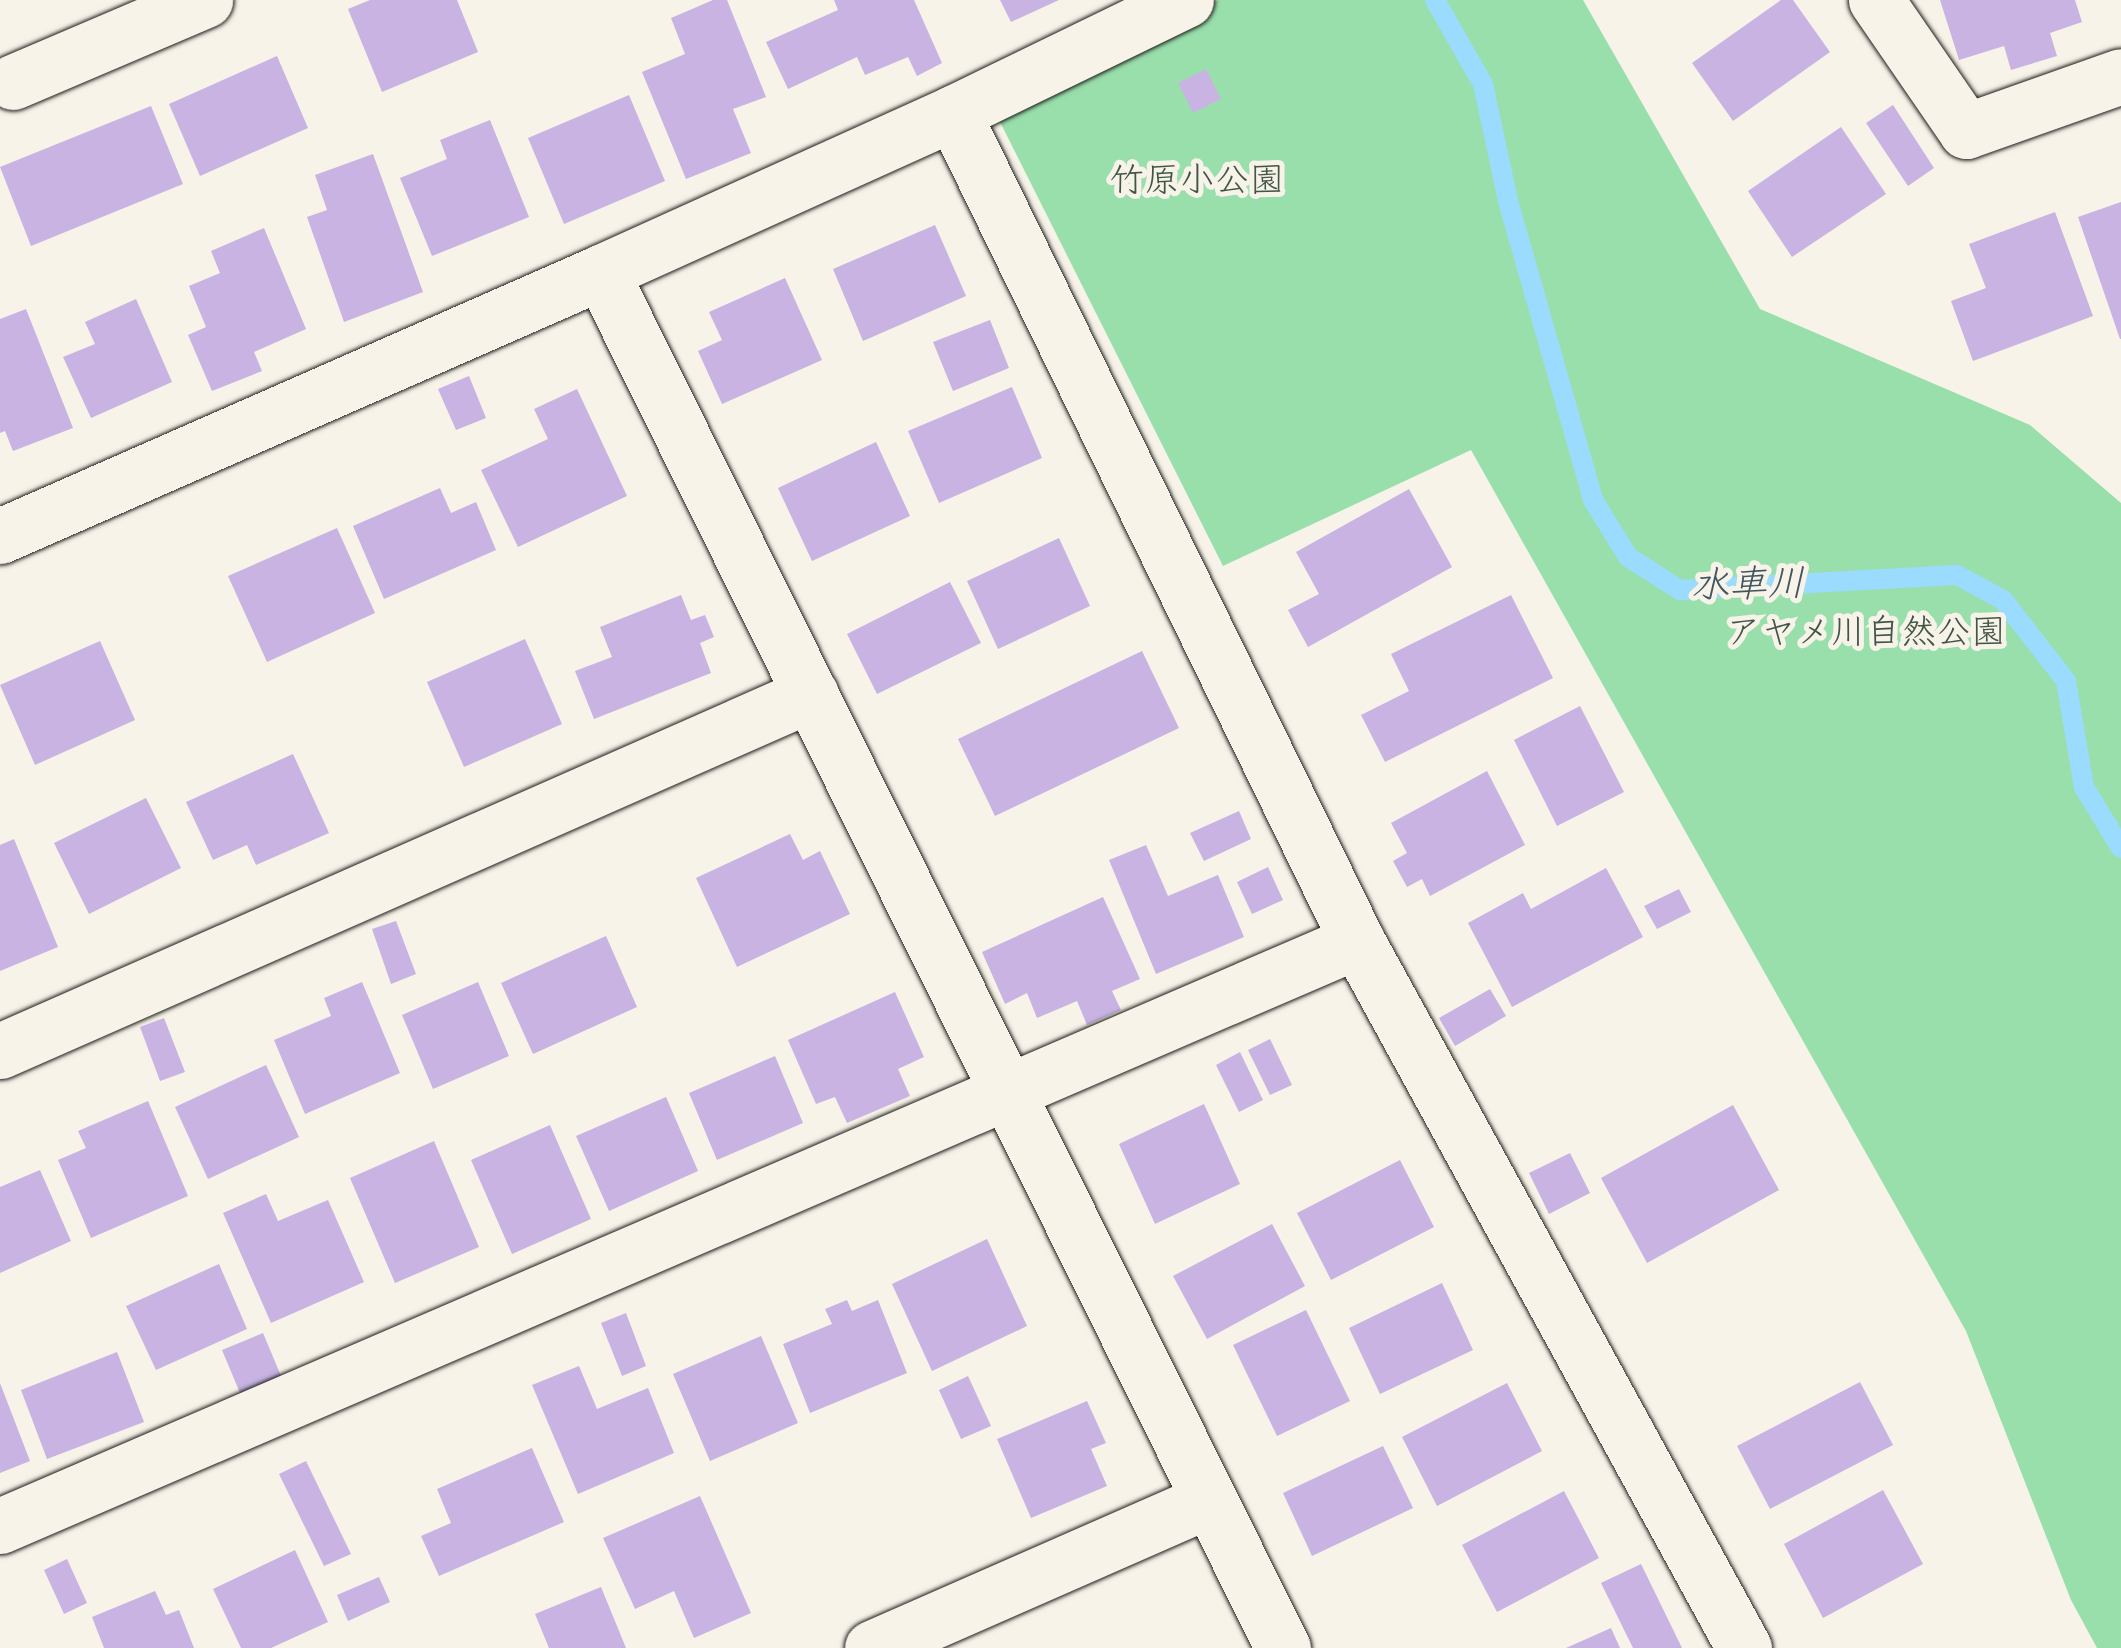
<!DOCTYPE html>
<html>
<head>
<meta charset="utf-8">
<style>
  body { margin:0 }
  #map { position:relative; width:2121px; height:1648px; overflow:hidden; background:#f7f3e8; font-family:Caveat,"Klee One",sans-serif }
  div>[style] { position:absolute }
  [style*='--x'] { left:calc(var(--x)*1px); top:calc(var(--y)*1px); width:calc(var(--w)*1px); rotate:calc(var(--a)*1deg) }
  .green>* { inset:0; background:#99dfac }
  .stream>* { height:20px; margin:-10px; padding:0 10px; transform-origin:10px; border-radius:10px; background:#9bdbfd }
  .building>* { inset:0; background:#c8b3e2 }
  .roads { filter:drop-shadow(0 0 2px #1c1c1c) drop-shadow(0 0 2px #1c1c1c) }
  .minor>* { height:55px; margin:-27.5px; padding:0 27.5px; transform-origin:27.5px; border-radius:27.5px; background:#f7f3e8 }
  span { translate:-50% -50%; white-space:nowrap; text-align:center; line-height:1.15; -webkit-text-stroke:10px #f7f3e8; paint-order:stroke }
  .park-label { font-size:35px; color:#425647 }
  .water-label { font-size:38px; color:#425560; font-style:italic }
</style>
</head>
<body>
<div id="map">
  <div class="green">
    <div style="clip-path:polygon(1218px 0,1583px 0,1760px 309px,2030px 425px,2121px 503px,2121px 1648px,2097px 1648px,2071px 1600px,1966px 1331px,1471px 450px,1223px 566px,996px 114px)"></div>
  </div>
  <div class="stream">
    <div style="--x:1435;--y:0;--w:97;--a:60.3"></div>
    <div style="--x:1483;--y:84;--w:120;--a:77.9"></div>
    <div style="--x:1508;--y:201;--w:311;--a:74.1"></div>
    <div style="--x:1593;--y:500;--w:67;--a:58.4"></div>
    <div style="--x:1628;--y:557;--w:62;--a:32.4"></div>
    <div style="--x:1680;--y:590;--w:277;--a:-3.1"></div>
    <div style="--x:1957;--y:575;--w:52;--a:28.5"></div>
    <div style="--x:2003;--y:600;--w:103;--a:52.1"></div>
    <div style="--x:2066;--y:681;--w:108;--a:80.4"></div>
    <div style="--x:2084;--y:787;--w:71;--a:58.8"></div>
  </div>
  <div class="building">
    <div style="clip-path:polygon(370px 0,457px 0,478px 52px,382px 92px,348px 9px)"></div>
    <div style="clip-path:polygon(713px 0,727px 0,766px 97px,733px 109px,751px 153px,686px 179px,642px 72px,685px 54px,671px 18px)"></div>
    <div style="clip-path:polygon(834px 0,914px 0,942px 63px,917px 76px,908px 57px,865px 75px,857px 57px,788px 89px,766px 42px,838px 10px)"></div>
    <div style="clip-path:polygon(1000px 0,1059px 0,1011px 22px)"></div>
    <div style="clip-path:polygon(1781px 0,1793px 0,1830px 52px,1733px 121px,1692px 63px)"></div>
    <div style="clip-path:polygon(1940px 0,2075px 0,2082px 22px,2050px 33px,2057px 56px,2011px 70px,2004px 46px,1959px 60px)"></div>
    <div style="clip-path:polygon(277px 56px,308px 128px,200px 176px,169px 104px)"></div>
    <div style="clip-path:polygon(1206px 69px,1221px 99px,1193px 113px,1178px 83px)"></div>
    <div style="clip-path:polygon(629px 95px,665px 181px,564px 224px,528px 138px)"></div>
    <div style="clip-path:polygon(1893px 105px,1934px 168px,1908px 186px,1866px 123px)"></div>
    <div style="clip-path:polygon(151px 106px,183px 184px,31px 246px,0 167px)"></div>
    <div style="clip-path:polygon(490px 120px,529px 217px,432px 256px,400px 178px,447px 159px,440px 140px)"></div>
    <div style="clip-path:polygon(1841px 127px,1886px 194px,1792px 257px,1748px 191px)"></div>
    <div style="clip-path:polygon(373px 154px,423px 292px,344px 322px,307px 217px,327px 210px,315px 175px)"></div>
    <div style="clip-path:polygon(2121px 202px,2121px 339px,2120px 339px,2078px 217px)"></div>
    <div style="clip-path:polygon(2055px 212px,2093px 316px,1973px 361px,1951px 301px,1986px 288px,1969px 244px)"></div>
    <div style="clip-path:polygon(935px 225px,966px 296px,863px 341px,833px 269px)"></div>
    <div style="clip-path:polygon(264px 228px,306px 329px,254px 352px,262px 371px,212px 391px,188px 335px,206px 327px,189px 286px,220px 273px,211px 251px)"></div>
    <div style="clip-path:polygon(785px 278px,822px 360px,722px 404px,698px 351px,722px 340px,709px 312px)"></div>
    <div style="clip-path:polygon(136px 299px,172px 382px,91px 418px,63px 357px,95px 344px,85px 322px)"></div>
    <div style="clip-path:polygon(26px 309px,73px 428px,13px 451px,5px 431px,0 433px,0 319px)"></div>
    <div style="clip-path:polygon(990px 320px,1009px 368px,953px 391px,933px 342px)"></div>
    <div style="clip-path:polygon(469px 376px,486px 418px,456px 430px,438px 389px)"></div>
    <div style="clip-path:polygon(1012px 387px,1042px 458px,939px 503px,908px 431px)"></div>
    <div style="clip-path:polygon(577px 389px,627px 496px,518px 547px,481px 470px,548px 439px,534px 409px)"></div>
    <div style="clip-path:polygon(876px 442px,910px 516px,812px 561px,778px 488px)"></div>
    <div style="clip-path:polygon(440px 488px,451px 513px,476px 502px,496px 550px,384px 599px,353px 526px)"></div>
    <div style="clip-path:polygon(1409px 489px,1452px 567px,1308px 647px,1288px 610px,1319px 594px,1296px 552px)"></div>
    <div style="clip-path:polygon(337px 528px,375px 613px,267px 662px,228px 576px)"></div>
    <div style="clip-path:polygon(1059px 538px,1090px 606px,998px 649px,967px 581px)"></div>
    <div style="clip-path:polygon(950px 582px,981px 643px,877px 694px,847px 634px)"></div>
    <div style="clip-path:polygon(681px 595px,691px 620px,705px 615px,714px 637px,700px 643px,711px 673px,594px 719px,575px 671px,612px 657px,600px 627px)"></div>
    <div style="clip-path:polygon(1511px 595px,1553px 678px,1385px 762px,1361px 715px,1409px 691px,1391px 654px)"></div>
    <div style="clip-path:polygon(525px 639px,562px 724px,464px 767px,427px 682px)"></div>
    <div style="clip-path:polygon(100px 641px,135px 720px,35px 765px,0 685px)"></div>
    <div style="clip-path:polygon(1142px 651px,1179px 728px,995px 816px,958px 739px)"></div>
    <div style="clip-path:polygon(1580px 706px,1624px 792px,1557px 826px,1514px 740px)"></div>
    <div style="clip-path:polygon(293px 754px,329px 833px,256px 865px,247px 845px,213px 860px,186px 802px)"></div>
    <div style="clip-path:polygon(1487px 771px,1525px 845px,1430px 896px,1422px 879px,1407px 887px,1393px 861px,1407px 853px,1391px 823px)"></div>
    <div style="clip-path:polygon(146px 798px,181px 868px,89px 914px,54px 843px)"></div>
    <div style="clip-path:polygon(1239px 811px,1251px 839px,1204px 861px,1190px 833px)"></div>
    <div style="clip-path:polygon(790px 834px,803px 860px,820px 851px,850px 914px,737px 967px,696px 878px)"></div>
    <div style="clip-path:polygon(14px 839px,58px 947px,0 971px,0 845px)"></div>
    <div style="clip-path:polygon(1146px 845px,1168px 896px,1218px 875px,1244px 937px,1156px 974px,1109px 860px)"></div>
    <div style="clip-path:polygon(1268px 867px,1283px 900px,1252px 914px,1237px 882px)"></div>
    <div style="clip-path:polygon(1606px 868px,1643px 937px,1512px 1007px,1468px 923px,1523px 893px,1531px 909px)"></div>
    <div style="clip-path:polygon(1679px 889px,1691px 912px,1657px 929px,1644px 906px)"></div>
    <div style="clip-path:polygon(1103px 897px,1140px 979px,1112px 991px,1121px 1010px,1087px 1025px,1077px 1001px,1037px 1018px,1027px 993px,1005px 1004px,982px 952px)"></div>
    <div style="clip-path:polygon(396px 921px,416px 974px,391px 984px,372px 929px)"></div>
    <div style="clip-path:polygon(606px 936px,637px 1007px,533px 1054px,501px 983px)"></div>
    <div style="clip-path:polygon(362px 982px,400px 1073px,305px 1114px,274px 1040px,331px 1016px,324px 998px)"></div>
    <div style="clip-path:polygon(478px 982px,509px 1056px,433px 1089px,402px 1015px)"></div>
    <div style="clip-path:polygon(1490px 989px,1506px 1016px,1455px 1046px,1439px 1018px)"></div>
    <div style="clip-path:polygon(895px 992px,924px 1057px,898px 1069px,910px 1096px,847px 1123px,835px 1097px,816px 1104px,788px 1040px)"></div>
    <div style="clip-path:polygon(164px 1018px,185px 1072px,160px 1081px,140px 1027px)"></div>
    <div style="clip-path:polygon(1270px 1039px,1292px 1085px,1270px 1095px,1248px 1050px)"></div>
    <div style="clip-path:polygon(1240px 1052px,1263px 1100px,1239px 1112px,1216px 1065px)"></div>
    <div style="clip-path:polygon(775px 1056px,803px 1123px,717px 1160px,689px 1093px)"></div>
    <div style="clip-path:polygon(266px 1065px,299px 1137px,208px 1179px,175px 1107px)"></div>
    <div style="clip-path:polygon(666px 1097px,698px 1171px,609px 1211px,576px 1136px)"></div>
    <div style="clip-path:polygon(148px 1101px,188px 1196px,91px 1238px,58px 1160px,86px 1148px,78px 1131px)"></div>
    <div style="clip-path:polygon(1204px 1104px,1240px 1184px,1155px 1224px,1119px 1144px)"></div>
    <div style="clip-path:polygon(1733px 1105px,1779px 1190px,1647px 1263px,1601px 1178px)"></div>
    <div style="clip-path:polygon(550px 1125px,591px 1219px,512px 1254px,471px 1160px)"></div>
    <div style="clip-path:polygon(434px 1141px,479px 1247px,395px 1283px,350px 1178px)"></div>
    <div style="clip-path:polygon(1570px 1153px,1590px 1193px,1549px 1214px,1529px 1173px)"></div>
    <div style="clip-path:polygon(1400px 1160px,1434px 1227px,1331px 1280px,1297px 1213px)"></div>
    <div style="clip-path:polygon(40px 1170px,71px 1241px,0 1273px,0 1187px)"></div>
    <div style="clip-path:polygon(266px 1194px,278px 1221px,328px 1200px,364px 1282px,271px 1323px,223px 1213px)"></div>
    <div style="clip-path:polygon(1272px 1224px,1305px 1286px,1207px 1339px,1173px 1276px)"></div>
    <div style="clip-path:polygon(987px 1239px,1027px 1326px,932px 1371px,892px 1284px)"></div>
    <div style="clip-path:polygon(219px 1264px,247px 1329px,156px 1370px,126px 1306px)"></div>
    <div style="clip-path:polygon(1442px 1283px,1473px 1350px,1380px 1394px,1349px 1328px)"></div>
    <div style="clip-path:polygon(847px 1300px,852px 1311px,878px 1300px,907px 1373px,810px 1413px,783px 1344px,832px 1324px,825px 1309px)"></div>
    <div style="clip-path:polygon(1306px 1310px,1350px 1401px,1277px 1436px,1233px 1345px)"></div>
    <div style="clip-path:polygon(626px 1313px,646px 1366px,622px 1376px,601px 1323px)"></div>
    <div style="clip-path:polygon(263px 1333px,281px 1376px,240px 1393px,222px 1350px)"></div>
    <div style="clip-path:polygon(761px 1336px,798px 1423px,710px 1461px,673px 1374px)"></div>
    <div style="clip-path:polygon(117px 1352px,144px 1422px,47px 1459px,21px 1390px)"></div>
    <div style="clip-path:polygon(579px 1366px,597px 1409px,648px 1388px,674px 1453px,578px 1494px,532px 1385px)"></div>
    <div style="clip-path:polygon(968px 1376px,991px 1426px,961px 1439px,939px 1390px)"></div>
    <div style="clip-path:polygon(1860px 1382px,1893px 1445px,1770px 1509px,1737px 1446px)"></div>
    <div style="clip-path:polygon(0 1383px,30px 1461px,0 1473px)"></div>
    <div style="clip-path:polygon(1507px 1383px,1542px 1451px,1437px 1506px,1402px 1437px)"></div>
    <div style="clip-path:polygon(1087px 1401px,1106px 1443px,1091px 1449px,1107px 1486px,1031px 1518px,997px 1439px)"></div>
    <div style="clip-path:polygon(1383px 1446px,1413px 1508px,1312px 1556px,1283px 1493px)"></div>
    <div style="clip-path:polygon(532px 1448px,564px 1522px,439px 1576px,421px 1536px,451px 1523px,437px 1489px)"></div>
    <div style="clip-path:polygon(306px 1461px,351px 1554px,324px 1566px,279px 1474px)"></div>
    <div style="clip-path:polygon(1883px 1490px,1923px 1564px,1823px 1618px,1784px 1544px)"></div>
    <div style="clip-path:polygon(1564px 1491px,1599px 1558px,1497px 1612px,1462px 1545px)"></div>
    <div style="clip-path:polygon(700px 1496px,751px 1613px,694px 1638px,674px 1591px,635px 1609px,603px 1538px)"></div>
    <div style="clip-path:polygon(295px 1550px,328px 1622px,271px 1648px,241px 1648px,213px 1589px)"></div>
    <div style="clip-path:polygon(67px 1559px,87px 1603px,64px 1614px,44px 1570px)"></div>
    <div style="clip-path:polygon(1641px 1564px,1682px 1648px,1633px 1648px,1601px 1583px)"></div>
    <div style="clip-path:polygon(379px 1577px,390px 1602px,348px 1621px,337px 1595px)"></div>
    <div style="clip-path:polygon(601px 1587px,626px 1648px,549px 1648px,535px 1614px)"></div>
    <div style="clip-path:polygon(155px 1591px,166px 1615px,179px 1610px,194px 1648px,104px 1648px,92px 1617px)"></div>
    <div style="clip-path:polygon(1611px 1628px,1620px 1648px,1566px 1648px)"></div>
  </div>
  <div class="roads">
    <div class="minor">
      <div style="--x:1876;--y:0;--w:159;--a:55.5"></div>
      <div style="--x:1966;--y:131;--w:164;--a:-19.5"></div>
      <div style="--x:13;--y:82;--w:209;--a:-23.1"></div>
      <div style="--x:953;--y:113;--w:921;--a:63.99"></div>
      <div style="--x:1357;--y:941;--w:806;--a:61.3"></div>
      <div style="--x:601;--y:272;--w:1536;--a:63.64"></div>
      <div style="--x:0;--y:536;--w:656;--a:-23.71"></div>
      <div style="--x:601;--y:272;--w:386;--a:-24.3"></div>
      <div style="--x:953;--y:113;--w:259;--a:-25.9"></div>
      <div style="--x:0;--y:1051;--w:886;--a:-23.76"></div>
      <div style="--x:0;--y:1526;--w:1478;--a:-23.32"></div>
      <div style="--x:872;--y:1648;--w:366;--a:-23.7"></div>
    </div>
  </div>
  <div class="park-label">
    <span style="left:1197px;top:180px">竹原小公園</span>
    <span style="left:1866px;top:632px">アヤメ川自然公園</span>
  </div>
  <div class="water-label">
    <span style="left:1748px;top:584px;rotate:-1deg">水車川</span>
  </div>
</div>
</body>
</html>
